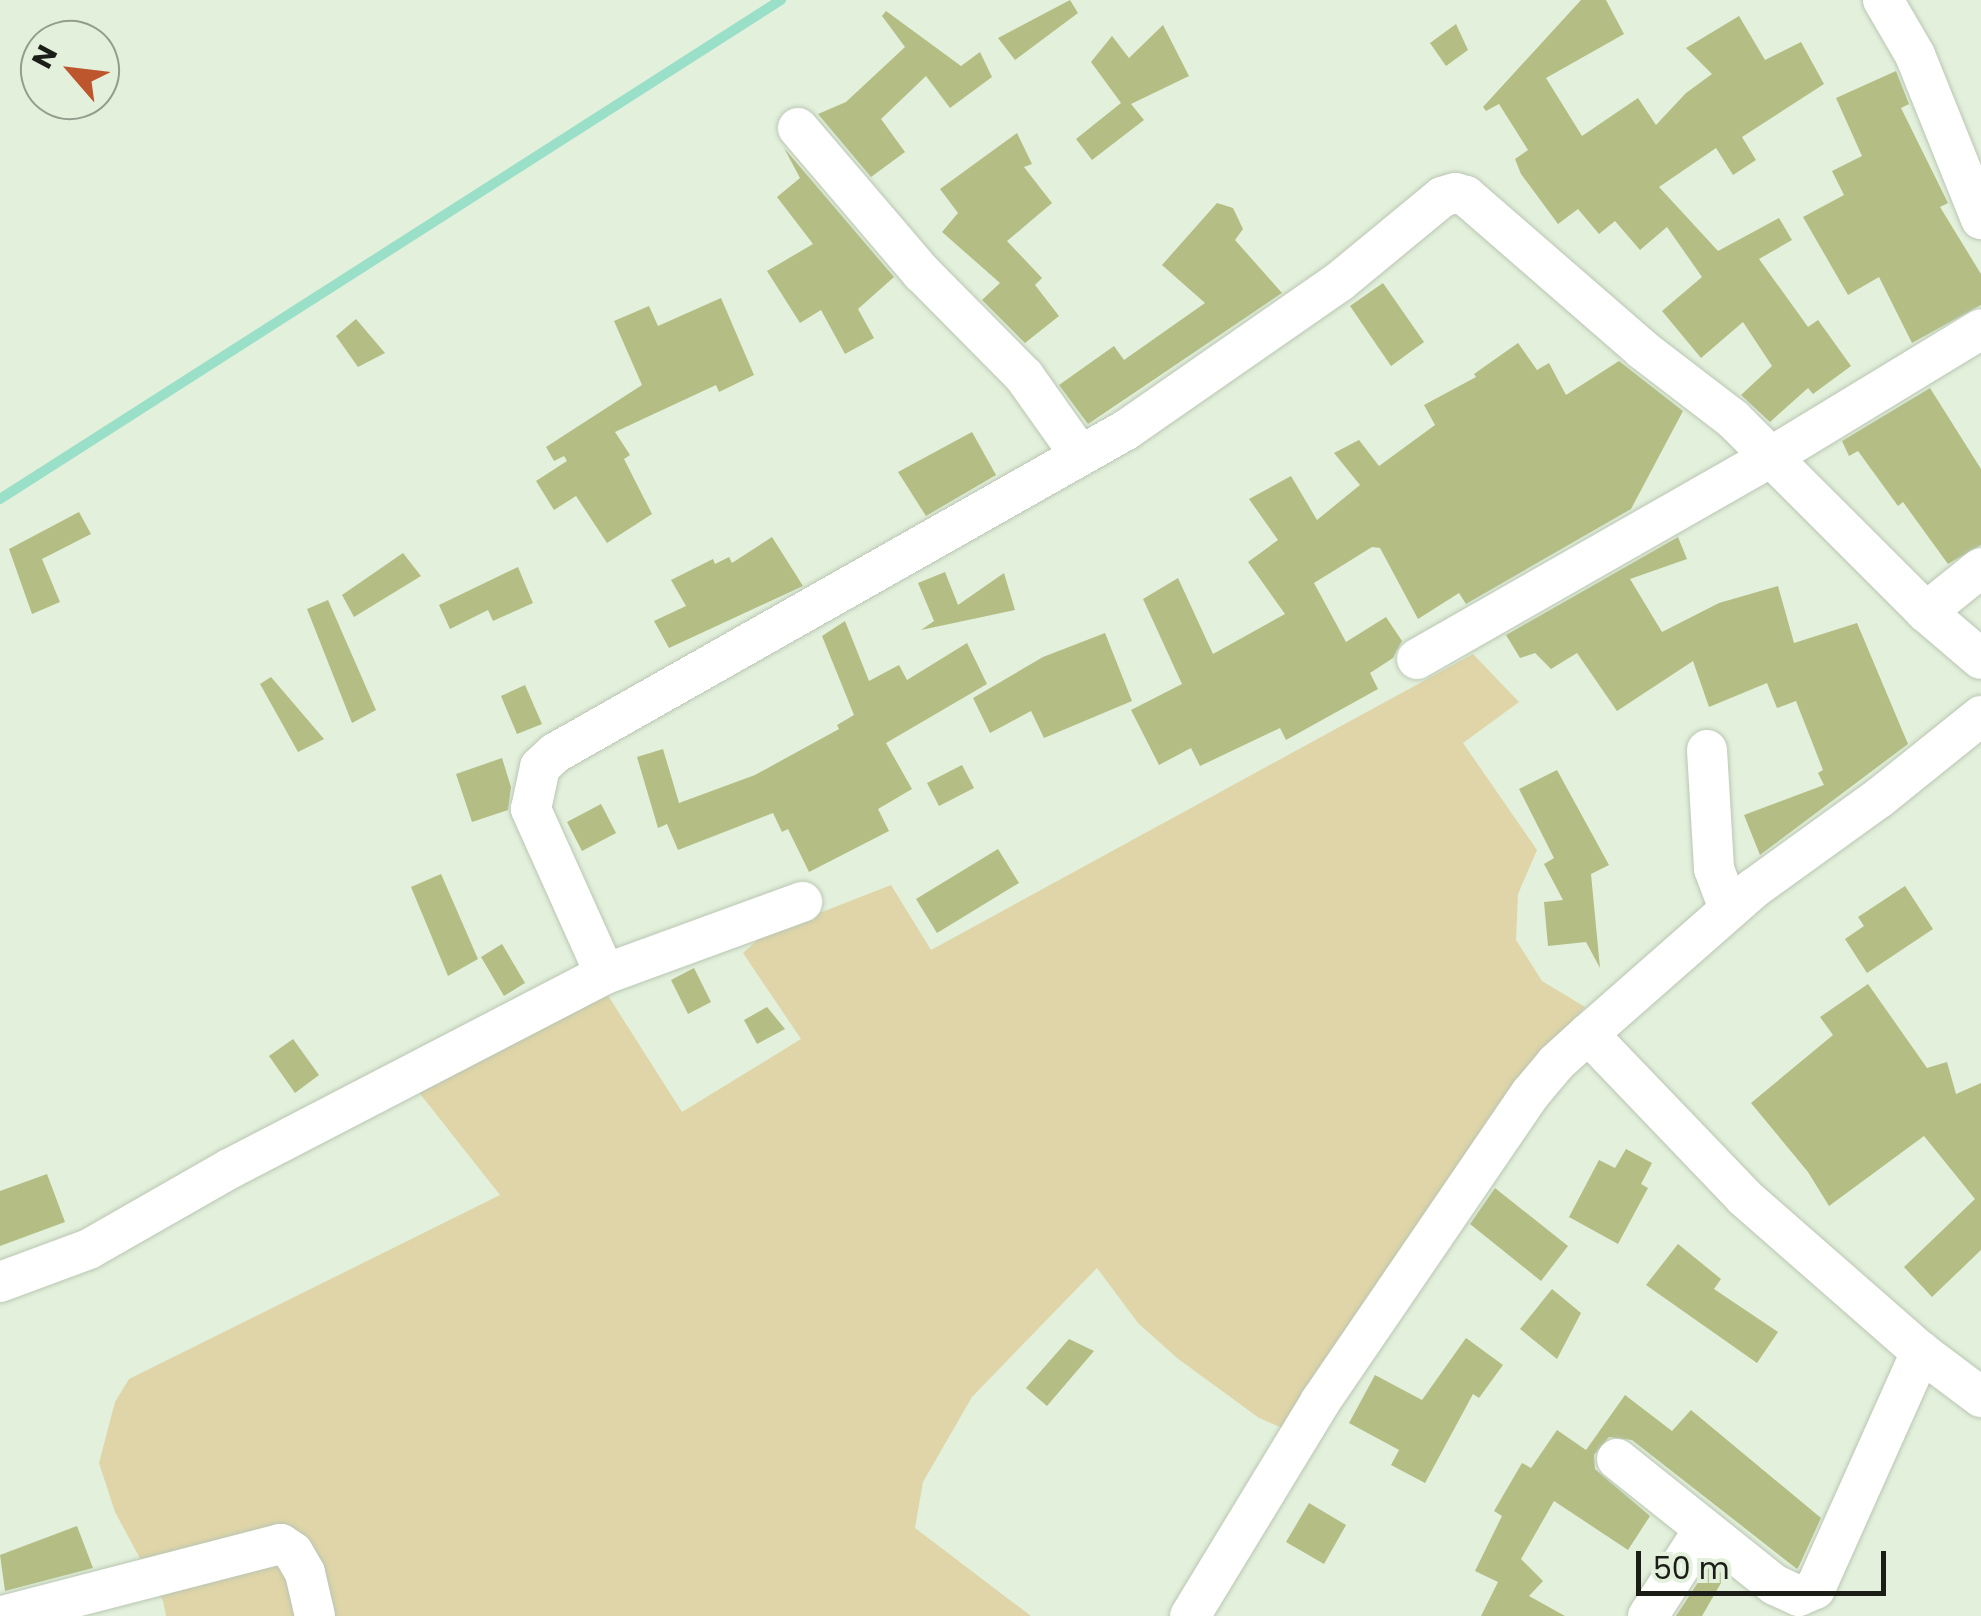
<!DOCTYPE html>
<html>
<head>
<meta charset="utf-8">
<style>
  body { margin:0 }
  #map { position:relative; width:1981px; height:1616px; overflow:hidden; background:#e3f1dc; font-family:Poppins,sans-serif }
  div>[style] { position:absolute }
  [style*='--x'] { left:calc(var(--x)*1px); top:calc(var(--y)*1px); width:calc(var(--w)*1px); rotate:calc(var(--a)*1deg) }
  .green>* { inset:0; background:#dfd5a8 }
  .stream>* { height:10px; margin:-5px; padding:0 5px; transform-origin:5px; border-radius:5px; background:#9adfc8 }
  .building>* { inset:0; background:#b3bd84 }
  .roads { filter:drop-shadow(0 0 2px #bac6b3) drop-shadow(0 0 2px #bac6b3) }
  .minor>* { height:40px; margin:-20px; padding:0 20px; transform-origin:20px; border-radius:20px; background:#fff }
  span { translate:-50% -50%; white-space:nowrap; text-align:center; line-height:1.15; -webkit-text-stroke:8px #e3f1dc; paint-order:stroke }
  .north { position:absolute; left:20px; top:20px; width:100px; height:100px; box-sizing:border-box; background:#e3f1dc; border:2px solid #939d8d; border-radius:50%; rotate:298deg; font-size:28px; font-weight:700; line-height:40px; text-align:center; color:#1a1e17 }
  .north::after { content:''; display:block; margin:auto; width:35px; height:45px; background:#bd562c; clip-path:polygon(50% 0,100% 100%,50% 72%,0 100%) }
  .scale { position:absolute; left:1636px; top:1551px; width:250px; height:45px; box-sizing:border-box; border:5px solid #1a1e17; border-top:0; padding-left:12px; font-size:30px; line-height:35px; white-space:nowrap; color:#1a1e17; -webkit-text-stroke:8px #e3f1dc; paint-order:stroke }
</style>
</head>
<body>
<div id="map">
  <div class="green">
    <div style="clip-path:polygon(1473px 654px,1519px 702px,1463px 743px,1537px 850px,1518px 894px,1516px 940px,1542px 981px,1585px 1007px,1489px 1118px,1292px 1432px,1259px 1418px,1177px 1358px,1138px 1323px,1097px 1268px,972px 1397px,923px 1482px,915px 1528px,1031px 1616px,166px 1616px,163px 1601px,115px 1512px,99px 1463px,115px 1402px,129px 1379px,500px 1195px,417px 1090px,607px 994px,682px 1112px,801px 1039px,743px 953px,763px 935px,891px 885px,931px 950px)"></div>
  </div>
  <div class="stream">
    <div style="--x:0;--y:499;--w:927;--a:-32.58"></div>
  </div>
  <div class="building">
    <div style="clip-path:polygon(1070px 0,1078px 13px,1015px 60px,998px 38px)"></div>
    <div style="clip-path:polygon(1581px 0,1606px 0,1624px 34px,1546px 78px,1582px 136px,1638px 98px,1656px 125px,1686px 93px,1712px 74px,1686px 48px,1739px 16px,1765px 60px,1801px 42px,1824px 84px,1742px 137px,1756px 160px,1733px 175px,1716px 148px,1659px 187px,1718px 251px,1779px 218px,1792px 240px,1759px 259px,1808px 327px,1818px 320px,1851px 366px,1813px 394px,1808px 388px,1770px 422px,1741px 395px,1772px 366px,1743px 322px,1701px 358px,1662px 311px,1702px 277px,1667px 227px,1640px 250px,1615px 221px,1599px 234px,1578px 209px,1558px 224px,1521px 174px,1515px 159px,1528px 150px,1499px 104px,1486px 111px,1483px 107px)"></div>
    <div style="clip-path:polygon(886px 11px,961px 66px,980px 52px,992px 77px,950px 108px,926px 76px,881px 119px,905px 152px,871px 177px,818px 114px,846px 102px,905px 47px,882px 16px)"></div>
    <div style="clip-path:polygon(1456px 24px,1468px 50px,1446px 66px,1430px 43px)"></div>
    <div style="clip-path:polygon(1163px 25px,1189px 76px,1131px 104px,1144px 120px,1092px 160px,1076px 139px,1121px 103px,1091px 62px,1112px 36px,1129px 58px)"></div>
    <div style="clip-path:polygon(1896px 71px,1909px 104px,1901px 108px,1948px 203px,1940px 207px,1981px 274px,1981px 305px,1912px 343px,1879px 277px,1848px 295px,1803px 217px,1844px 195px,1832px 171px,1862px 156px,1836px 98px)"></div>
    <div style="clip-path:polygon(1017px 133px,1032px 164px,1024px 167px,1052px 203px,1007px 241px,1042px 278px,1035px 285px,1059px 316px,1025px 343px,982px 300px,1000px 283px,942px 232px,958px 213px,940px 189px)"></div>
    <div style="clip-path:polygon(784px 148px,894px 277px,858px 309px,874px 338px,845px 354px,821px 310px,800px 323px,767px 271px,813px 244px,777px 197px,800px 178px)"></div>
    <div style="clip-path:polygon(1217px 203px,1233px 208px,1243px 229px,1235px 240px,1282px 293px,1088px 424px,1059px 385px,1114px 346px,1124px 360px,1205px 303px,1162px 265px)"></div>
    <div style="clip-path:polygon(1383px 283px,1424px 342px,1391px 366px,1350px 306px)"></div>
    <div style="clip-path:polygon(721px 298px,754px 375px,719px 392px,716px 385px,615px 432px,630px 455px,624px 459px,652px 514px,607px 543px,576px 496px,554px 510px,536px 481px,567px 461px,564px 456px,554px 461px,546px 447px,642px 385px,614px 321px,649px 306px,658px 326px)"></div>
    <div style="clip-path:polygon(356px 319px,385px 353px,358px 367px,336px 336px)"></div>
    <div style="clip-path:polygon(1518px 343px,1537px 370px,1549px 363px,1566px 395px,1619px 361px,1683px 411px,1631px 509px,1466px 604px,1459px 593px,1418px 619px,1380px 548px,1372px 547px,1314px 583px,1346px 642px,1386px 617px,1402px 641px,1393px 658px,1370px 673px,1378px 689px,1286px 740px,1280px 728px,1200px 766px,1191px 748px,1159px 765px,1131px 710px,1182px 684px,1143px 599px,1178px 578px,1213px 654px,1285px 614px,1248px 562px,1278px 540px,1249px 499px,1291px 476px,1317px 520px,1360px 485px,1334px 453px,1359px 440px,1379px 466px,1435px 425px,1424px 405px,1476px 377px,1474px 374px)"></div>
    <div style="clip-path:polygon(1930px 388px,1981px 469px,1981px 545px,1948px 564px,1903px 502px,1898px 506px,1858px 451px,1849px 456px,1842px 441px)"></div>
    <div style="clip-path:polygon(972px 432px,996px 475px,926px 516px,898px 472px)"></div>
    <div style="clip-path:polygon(79px 512px,91px 534px,42px 559px,60px 602px,32px 614px,9px 549px)"></div>
    <div style="clip-path:polygon(772px 537px,803px 586px,669px 648px,654px 621px,686px 606px,671px 580px,713px 559px,715px 564px,729px 557px,732px 563px)"></div>
    <div style="clip-path:polygon(1678px 537px,1687px 559px,1630px 579px,1662px 632px,1719px 603px,1778px 586px,1794px 643px,1857px 623px,1908px 744px,1760px 855px,1744px 815px,1824px 785px,1818px 773px,1823px 770px,1796px 701px,1777px 708px,1767px 683px,1709px 707px,1693px 661px,1617px 711px,1577px 653px,1551px 669px,1535px 653px,1520px 658px,1506px 635px)"></div>
    <div style="clip-path:polygon(403px 553px,421px 576px,354px 617px,342px 595px)"></div>
    <div style="clip-path:polygon(518px 567px,533px 603px,493px 621px,488px 610px,450px 629px,439px 605px)"></div>
    <div style="clip-path:polygon(945px 572px,958px 605px,1004px 573px,1015px 610px,921px 630px,934px 621px,918px 583px)"></div>
    <div style="clip-path:polygon(328px 600px,376px 710px,352px 723px,307px 609px)"></div>
    <div style="clip-path:polygon(845px 621px,869px 681px,899px 665px,907px 680px,967px 643px,987px 684px,886px 743px,912px 789px,878px 809px,889px 831px,809px 872px,788px 829px,782px 832px,773px 813px,678px 850px,667px 824px,658px 828px,637px 757px,663px 749px,679px 803px,755px 775px,839px 729px,837px 725px,854px 715px,822px 636px)"></div>
    <div style="clip-path:polygon(1105px 633px,1132px 701px,1044px 738px,1031px 711px,990px 733px,973px 698px,1043px 657px)"></div>
    <div style="clip-path:polygon(271px 677px,324px 739px,298px 752px,260px 684px)"></div>
    <div style="clip-path:polygon(525px 685px,542px 724px,517px 734px,501px 696px)"></div>
    <div style="clip-path:polygon(502px 758px,511px 787px,508px 810px,472px 822px,456px 774px)"></div>
    <div style="clip-path:polygon(962px 765px,974px 788px,939px 806px,927px 783px)"></div>
    <div style="clip-path:polygon(1557px 770px,1609px 865px,1591px 874px,1600px 968px,1586px 942px,1548px 946px,1544px 902px,1563px 900px,1544px 864px,1554px 858px,1519px 789px)"></div>
    <div style="clip-path:polygon(601px 804px,616px 833px,582px 851px,567px 822px)"></div>
    <div style="clip-path:polygon(998px 849px,1019px 883px,937px 933px,916px 899px)"></div>
    <div style="clip-path:polygon(441px 874px,478px 959px,448px 976px,411px 887px)"></div>
    <div style="clip-path:polygon(1905px 886px,1933px 929px,1867px 973px,1845px 939px,1864px 926px,1858px 917px)"></div>
    <div style="clip-path:polygon(502px 944px,525px 983px,504px 996px,481px 957px)"></div>
    <div style="clip-path:polygon(694px 968px,711px 1002px,688px 1014px,671px 980px)"></div>
    <div style="clip-path:polygon(1868px 984px,1927px 1068px,1947px 1062px,1956px 1094px,1981px 1083px,1981px 1250px,1932px 1297px,1904px 1267px,1975px 1199px,1924px 1136px,1829px 1206px,1808px 1172px,1751px 1103px,1833px 1035px,1820px 1017px)"></div>
    <div style="clip-path:polygon(767px 1007px,785px 1029px,757px 1044px,744px 1020px)"></div>
    <div style="clip-path:polygon(293px 1039px,319px 1075px,295px 1093px,269px 1056px)"></div>
    <div style="clip-path:polygon(1626px 1149px,1652px 1163px,1641px 1184px,1648px 1188px,1618px 1244px,1569px 1217px,1599px 1160px,1615px 1168px)"></div>
    <div style="clip-path:polygon(47px 1174px,65px 1222px,0 1246px,0 1191px)"></div>
    <div style="clip-path:polygon(1495px 1188px,1568px 1246px,1541px 1281px,1470px 1224px)"></div>
    <div style="clip-path:polygon(1678px 1244px,1721px 1279px,1714px 1289px,1778px 1332px,1757px 1363px,1646px 1285px)"></div>
    <div style="clip-path:polygon(1552px 1289px,1581px 1313px,1557px 1359px,1520px 1329px)"></div>
    <div style="clip-path:polygon(1466px 1338px,1503px 1365px,1479px 1398px,1473px 1394px,1425px 1483px,1391px 1465px,1399px 1450px,1349px 1423px,1375px 1375px,1422px 1400px)"></div>
    <div style="clip-path:polygon(1069px 1339px,1094px 1351px,1047px 1406px,1026px 1388px)"></div>
    <div style="clip-path:polygon(1625px 1395px,1672px 1431px,1691px 1410px,1821px 1518px,1799px 1566px,1797px 1569px,1632px 1440px,1609px 1437px,1594px 1455px,1595px 1469px,1650px 1516px,1628px 1550px,1554px 1501px,1521px 1559px,1543px 1581px,1529px 1596px,1565px 1616px,1481px 1616px,1498px 1582px,1475px 1571px,1502px 1516px,1494px 1511px,1522px 1463px,1531px 1468px,1557px 1430px,1586px 1450px)"></div>
    <div style="clip-path:polygon(1309px 1503px,1346px 1525px,1324px 1564px,1286px 1542px)"></div>
    <div style="clip-path:polygon(77px 1526px,93px 1568px,5px 1591px,0 1555px)"></div>
    <div style="clip-path:polygon(1710px 1564px,1725px 1576px,1702px 1616px,1676px 1616px)"></div>
  </div>
  <div class="roads">
    <div class="minor">
      <div style="--x:1883;--y:0;--w:64;--a:59.8"></div>
      <div style="--x:1915;--y:55;--w:177;--a:68.1"></div>
      <div style="--x:798;--y:128;--w:191;--a:49.5"></div>
      <div style="--x:922;--y:273;--w:145;--a:45.3"></div>
      <div style="--x:1024;--y:376;--w:97;--a:54.7"></div>
      <div style="--x:1926;--y:612;--w:70;--a:-38.7"></div>
      <div style="--x:1417;--y:659;--w:411;--a:-29.7"></div>
      <div style="--x:1774;--y:455;--w:242;--a:-31.3"></div>
      <div style="--x:1981;--y:716;--w:131;--a:141.2"></div>
      <div style="--x:1879;--y:798;--w:155;--a:144.2"></div>
      <div style="--x:1753;--y:889;--w:220;--a:138.7"></div>
      <div style="--x:1588;--y:1034;--w:227;--a:46.2"></div>
      <div style="--x:1745;--y:1198;--w:234;--a:41.2"></div>
      <div style="--x:1921;--y:1352;--w:75;--a:36.9"></div>
      <div style="--x:1707;--y:750;--w:119;--a:86.6"></div>
      <div style="--x:1714;--y:869;--w:43;--a:69.4"></div>
      <div style="--x:605;--y:974;--w:181;--a:-114.2"></div>
      <div style="--x:531;--y:809;--w:43;--a:-77.9"></div>
      <div style="--x:540;--y:767;--w:21;--a:-43"></div>
      <div style="--x:555;--y:753;--w:656;--a:-29.5"></div>
      <div style="--x:1126;--y:430;--w:259;--a:-34.8"></div>
      <div style="--x:1339;--y:282;--w:134;--a:-39.5"></div>
      <div style="--x:1442;--y:197;--w:14;--a:-17"></div>
      <div style="--x:1455;--y:193;--w:11;--a:15"></div>
      <div style="--x:1466;--y:196;--w:235;--a:41"></div>
      <div style="--x:1643;--y:350;--w:113;--a:37.5"></div>
      <div style="--x:1733;--y:419;--w:273;--a:45"></div>
      <div style="--x:1926;--y:612;--w:72;--a:40.5"></div>
      <div style="--x:0;--y:1282;--w:95;--a:-20.3"></div>
      <div style="--x:89;--y:1249;--w:163;--a:-29.7"></div>
      <div style="--x:231;--y:1168;--w:421;--a:-27.4"></div>
      <div style="--x:605;--y:974;--w:210;--a:-20.1"></div>
      <div style="--x:1617;--y:1459;--w:202;--a:38.6"></div>
      <div style="--x:1775;--y:1585;--w:26;--a:25"></div>
      <div style="--x:1799;--y:1596;--w:17;--a:-24"></div>
      <div style="--x:1815;--y:1589;--w:260;--a:-65.9"></div>
      <div style="--x:2;--y:1616;--w:288;--a:-14.5"></div>
      <div style="--x:281;--y:1544;--w:14;--a:34"></div>
      <div style="--x:293;--y:1552;--w:24;--a:60"></div>
      <div style="--x:305;--y:1573;--w:44;--a:76.9"></div>
      <div style="--x:1190;--y:1616;--w:250;--a:-58.7"></div>
      <div style="--x:1320;--y:1402;--w:374;--a:-55.7"></div>
      <div style="--x:1531;--y:1093;--w:39;--a:-50"></div>
      <div style="--x:1556;--y:1063;--w:43;--a:-42.2"></div>
      <div style="--x:1648;--y:1616;--w:103;--a:-57.2"></div>
    </div>
  </div>
  <div class="north">N</div>
  <div class="scale">50 m</div>
</div>
</body>
</html>
